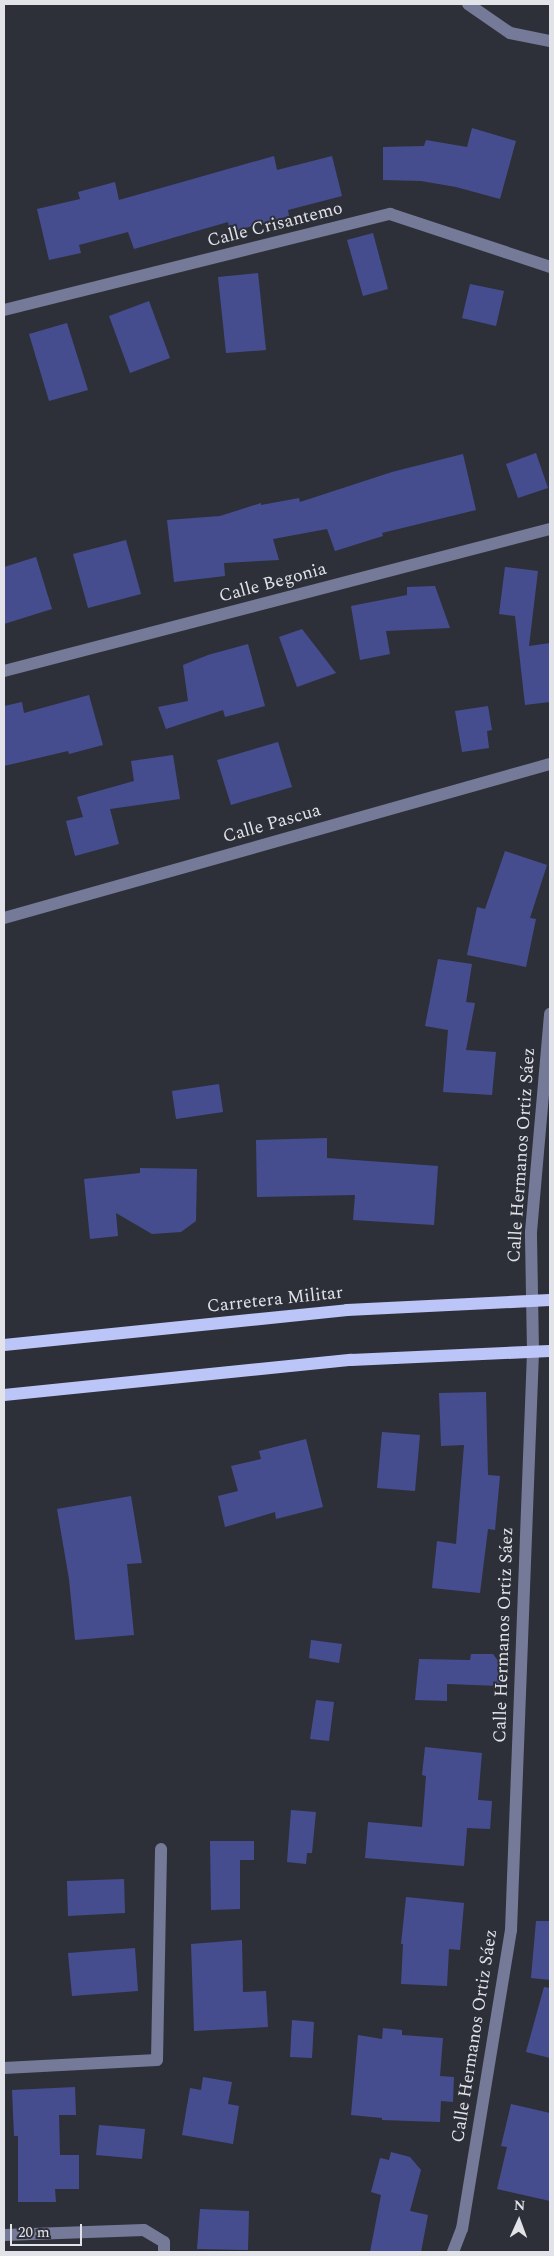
<!DOCTYPE html>
<html>
<head>
<meta charset="utf-8">
<style>
  body { margin:0 }
  #map { position:relative; width:554px; height:2256px; overflow:hidden; background:#2e3039; font-family:Spectral,serif }
  div>[style] { position:absolute }
  [style*='--x'] { left:calc(var(--x)*1px); top:calc(var(--y)*1px); width:calc(var(--w)*1px); rotate:calc(var(--a)*1deg) }
  .building>* { inset:0; background:#464d8f }
  .minor>* { height:12px; margin:-6px; padding:0 6px; transform-origin:6px; border-radius:6px; background:#757a99 }
  .major>* { height:12px; margin:-6px; padding:0 6px; transform-origin:6px; border-radius:6px; background:#bcc5f8 }
  span { translate:-50% -50%; white-space:nowrap; text-align:center; line-height:1.15; -webkit-text-stroke:4px #2e3039; paint-order:stroke }
  .street-label { font-size:18px; color:#e2e3e9 }
  .frame { position:absolute; inset:0; border:5px solid #e2e3e9; pointer-events:none }
  .north { position:absolute; left:494px; top:2196px; width:50px; height:50px; -webkit-text-stroke:4px #2e3039; paint-order:stroke; rotate:2deg; font-size:14px; font-weight:700; line-height:20px; text-align:center; color:#e2e3e9 }
  .north::after { content:''; display:block; margin:auto; width:18px; height:22px; background:#e2e3e9; clip-path:polygon(50% 0,100% 100%,50% 72%,0 100%) }
  .scale { position:absolute; left:10px; top:2224px; width:72px; height:22px; box-sizing:border-box; border:2px solid #e2e3e9; border-top:0; padding-left:6px; font-size:15px; line-height:18px; white-space:nowrap; color:#e2e3e9; -webkit-text-stroke:4px #2e3039; paint-order:stroke }
</style>
</head>
<body>
<div id="map">
  <div class="building">
    <div style="clip-path:polygon(472px 128px,516px 141px,500px 199px,456px 187px,421px 181px,383px 180px,383px 147px,424px 146px,426px 140px,467px 147px)"></div>
    <div style="clip-path:polygon(274px 156px,277px 170px,332px 156px,342px 196px,288px 210px,289px 216px,230px 232px,228px 222px,134px 249px,128px 232px,79px 245px,81px 253px,49px 260px,37px 209px,80px 199px,78px 192px,115px 182px,119px 200px)"></div>
    <div style="clip-path:polygon(373px 233px,388px 289px,363px 296px,347px 240px)"></div>
    <div style="clip-path:polygon(258px 273px,266px 350px,226px 353px,218px 277px)"></div>
    <div style="clip-path:polygon(470px 284px,504px 291px,496px 326px,462px 318px)"></div>
    <div style="clip-path:polygon(149px 301px,170px 358px,130px 373px,109px 316px)"></div>
    <div style="clip-path:polygon(67px 323px,88px 390px,49px 401px,29px 334px)"></div>
    <div style="clip-path:polygon(536px 453px,548px 488px,518px 498px,506px 464px)"></div>
    <div style="clip-path:polygon(463px 454px,476px 510px,382px 533px,383px 536px,335px 551px,327px 529px,273px 539px,279px 560px,224px 563px,225px 576px,174px 582px,167px 520px,220px 516px,261px 503px,261px 505px,299px 498px,300px 502px,392px 472px)"></div>
    <div style="clip-path:polygon(126px 540px,141px 594px,88px 608px,73px 554px)"></div>
    <div style="clip-path:polygon(36px 557px,52px 609px,4px 624px,4px 567px)"></div>
    <div style="clip-path:polygon(505px 567px,538px 571px,529px 646px,550px 643px,550px 702px,525px 705px,515px 616px,499px 614px)"></div>
    <div style="clip-path:polygon(435px 586px,450px 628px,386px 631px,390px 654px,360px 660px,351px 606px,407px 595px,407px 587px)"></div>
    <div style="clip-path:polygon(302px 629px,336px 673px,297px 687px,279px 637px)"></div>
    <div style="clip-path:polygon(248px 644px,265px 706px,225px 717px,223px 710px,166px 729px,158px 707px,188px 701px,183px 665px,208px 655px)"></div>
    <div style="clip-path:polygon(89px 695px,103px 745px,69px 754px,68px 751px,4px 766px,4px 706px,22px 702px,24px 713px)"></div>
    <div style="clip-path:polygon(488px 706px,492px 730px,487px 731px,489px 748px,462px 752px,455px 711px)"></div>
    <div style="clip-path:polygon(278px 742px,292px 787px,231px 805px,217px 760px)"></div>
    <div style="clip-path:polygon(173px 755px,180px 799px,110px 809px,119px 844px,75px 856px,66px 821px,83px 817px,77px 797px,134px 781px,131px 761px)"></div>
    <div style="clip-path:polygon(505px 851px,547px 865px,530px 918px,536px 919px,526px 967px,467px 955px,477px 907px,485px 909px)"></div>
    <div style="clip-path:polygon(438px 959px,472px 964px,466px 1002px,475px 1003px,466px 1050px,496px 1052px,492px 1095px,443px 1092px,448px 1030px,425px 1026px)"></div>
    <div style="clip-path:polygon(219px 1084px,223px 1112px,176px 1119px,172px 1091px)"></div>
    <div style="clip-path:polygon(327px 1138px,327px 1158px,438px 1166px,434px 1225px,353px 1220px,355px 1195px,257px 1197px,256px 1140px)"></div>
    <div style="clip-path:polygon(140px 1168px,197px 1169px,196px 1221px,181px 1232px,152px 1234px,116px 1213px,118px 1236px,90px 1239px,84px 1179px,140px 1173px)"></div>
    <div style="clip-path:polygon(486px 1392px,488px 1475px,500px 1476px,495px 1530px,488px 1529px,480px 1593px,432px 1588px,437px 1541px,456px 1544px,464px 1445px,441px 1446px,439px 1393px)"></div>
    <div style="clip-path:polygon(382px 1432px,420px 1435px,415px 1491px,377px 1488px)"></div>
    <div style="clip-path:polygon(306px 1439px,323px 1507px,276px 1519px,275px 1512px,225px 1527px,218px 1496px,238px 1491px,231px 1466px,261px 1459px,259px 1451px)"></div>
    <div style="clip-path:polygon(131px 1496px,142px 1563px,127px 1564px,134px 1635px,75px 1640px,69px 1579px,57px 1509px)"></div>
    <div style="clip-path:polygon(311px 1640px,342px 1644px,339px 1663px,309px 1658px)"></div>
    <div style="clip-path:polygon(471px 1654px,493px 1654px,502px 1666px,501px 1686px,447px 1684px,447px 1701px,415px 1700px,419px 1659px,470px 1660px)"></div>
    <div style="clip-path:polygon(316px 1700px,334px 1702px,329px 1741px,310px 1739px)"></div>
    <div style="clip-path:polygon(425px 1747px,482px 1753px,478px 1800px,492px 1801px,490px 1829px,467px 1828px,464px 1866px,365px 1858px,368px 1822px,422px 1827px,426px 1776px,422px 1775px)"></div>
    <div style="clip-path:polygon(291px 1810px,316px 1812px,312px 1853px,307px 1853px,306px 1864px,287px 1862px)"></div>
    <div style="clip-path:polygon(210px 1841px,254px 1841px,254px 1860px,240px 1860px,240px 1909px,211px 1910px)"></div>
    <div style="clip-path:polygon(124px 1879px,125px 1913px,68px 1916px,67px 1881px)"></div>
    <div style="clip-path:polygon(406px 1897px,464px 1903px,460px 1950px,449px 1949px,447px 1986px,401px 1984px,403px 1944px,401px 1944px)"></div>
    <div style="clip-path:polygon(536px 1921px,550px 1921px,550px 1980px,531px 1978px)"></div>
    <div style="clip-path:polygon(242px 1940px,243px 1992px,266px 1991px,268px 2027px,194px 2031px,191px 1944px)"></div>
    <div style="clip-path:polygon(135px 1948px,138px 1991px,72px 1996px,68px 1953px)"></div>
    <div style="clip-path:polygon(544px 1987px,550px 1988px,550px 2058px,526px 2052px)"></div>
    <div style="clip-path:polygon(292px 2020px,314px 2022px,312px 2058px,290px 2057px)"></div>
    <div style="clip-path:polygon(383px 2028px,402px 2030px,402px 2035px,443px 2038px,440px 2076px,454px 2077px,453px 2102px,441px 2101px,440px 2122px,382px 2120px,382px 2118px,351px 2115px,358px 2035px,382px 2039px)"></div>
    <div style="clip-path:polygon(203px 2077px,232px 2082px,228px 2104px,239px 2106px,233px 2144px,182px 2135px,190px 2088px,201px 2090px)"></div>
    <div style="clip-path:polygon(75px 2087px,76px 2115px,59px 2115px,60px 2155px,79px 2155px,79px 2189px,55px 2189px,56px 2202px,18px 2202px,18px 2136px,14px 2136px,12px 2090px)"></div>
    <div style="clip-path:polygon(511px 2104px,550px 2113px,550px 2201px,497px 2189px,507px 2147px,501px 2146px)"></div>
    <div style="clip-path:polygon(99px 2125px,145px 2129px,142px 2159px,96px 2155px)"></div>
    <div style="clip-path:polygon(391px 2152px,410px 2157px,421px 2170px,410px 2211px,428px 2215px,421px 2252px,370px 2252px,381px 2195px,371px 2192px,380px 2158px,389px 2160px)"></div>
    <div style="clip-path:polygon(200px 2209px,249px 2211px,248px 2250px,197px 2249px)"></div>
  </div>
  <div class="minor">
    <div style="--x:468;--y:4;--w:51;--a:34.6"></div>
    <div style="--x:510;--y:33;--w:41;--a:11.3"></div>
    <div style="--x:4;--y:310;--w:398;--a:-14"></div>
    <div style="--x:390;--y:214;--w:169;--a:18.3"></div>
    <div style="--x:4;--y:671;--w:564;--a:-14.58"></div>
    <div style="--x:4;--y:918;--w:567;--a:-15.75"></div>
    <div style="--x:4;--y:2068;--w:153;--a:-3"></div>
    <div style="--x:157;--y:2060;--w:211;--a:-88.9"></div>
    <div style="--x:4;--y:2235;--w:140;--a:-2"></div>
    <div style="--x:144;--y:2230;--w:23;--a:31"></div>
    <div style="--x:164;--y:2242;--w:10;--a:90"></div>
    <div style="--x:453;--y:2252;--w:25;--a:-69"></div>
    <div style="--x:462;--y:2229;--w:303;--a:-80.7"></div>
    <div style="--x:511;--y:1930;--w:579;--a:-87.82"></div>
    <div style="--x:533;--y:1351;--w:119;--a:-91"></div>
    <div style="--x:531;--y:1232;--w:219;--a:-85"></div>
  </div>
  <div class="major">
    <div style="--x:4;--y:1345;--w:345;--a:-5.8"></div>
    <div style="--x:347;--y:1310;--w:203;--a:-2.8"></div>
    <div style="--x:4;--y:1395;--w:349;--a:-5.8"></div>
    <div style="--x:351;--y:1360;--w:199;--a:-2.6"></div>
  </div>
  <div class="street-label">
    <span style="left:275px;top:225px;rotate:-14deg">Calle Crisantemo</span>
    <span style="left:273px;top:583px;rotate:-15deg">Calle Begonia</span>
    <span style="left:272px;top:824px;rotate:-16deg">Calle Pascua</span>
    <span style="left:522px;top:1155px;rotate:-86deg">Calle Hermanos Ortiz Sáez</span>
    <span style="left:275px;top:1300px;rotate:-6deg">Carretera Militar</span>
    <span style="left:504px;top:1635px;rotate:-88deg">Calle Hermanos Ortiz Sáez</span>
    <span style="left:475px;top:2036px;rotate:-81deg">Calle Hermanos Ortiz Sáez</span>
  </div>
  <div class="frame"></div>
  <div class="north">N</div>
  <div class="scale">20 m</div>
</div>
</body>
</html>
